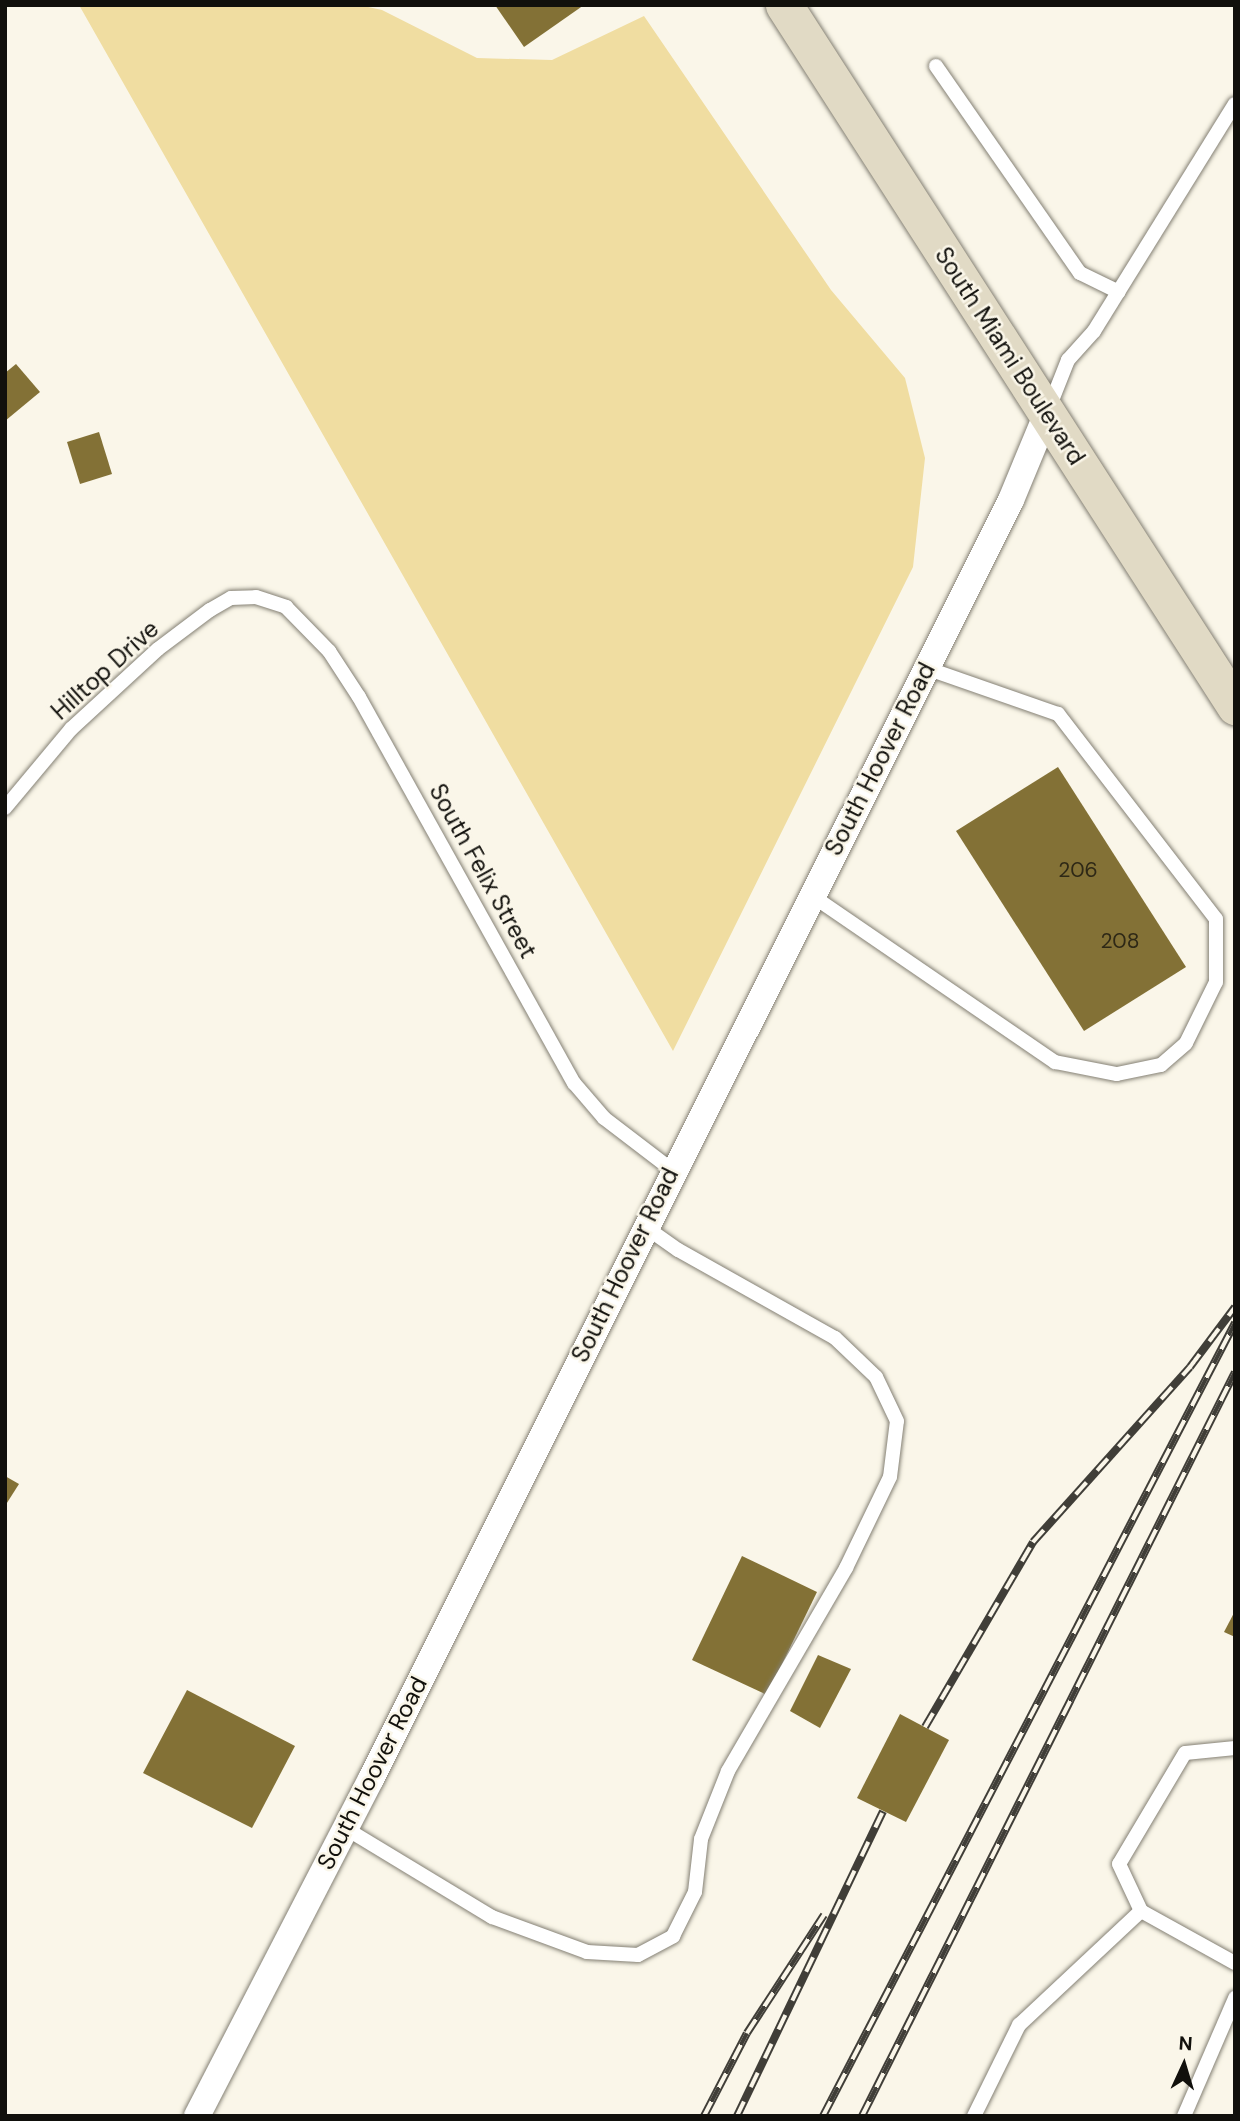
<!DOCTYPE html>
<html>
<head>
<meta charset="utf-8">
<style>
  body { margin:0 }
  #map { position:relative; width:1240px; height:2121px; overflow:hidden; background:#faf6e9; font-family:"DM Sans",sans-serif }
  div>[style] { position:absolute }
  [style*='--x'] { left:calc(var(--x)*1px); top:calc(var(--y)*1px); width:calc(var(--w)*1px); rotate:calc(var(--a)*1deg) }
  .green>* { inset:0; background:#f0dda1 }
  .building>* { inset:0; background:#837136 }
  .roads { filter:drop-shadow(0 0 2px #848074) drop-shadow(0 0 2px #848074) }
  .lane>* { height:14px; margin:-7px; padding:0 7px; transform-origin:7px; border-radius:7px; background:#fff }
  .street>* { height:26px; margin:-13px; padding:0 13px; transform-origin:13px; border-radius:13px; background:#fff }
  .secondary>* { height:37px; margin:-18.5px; padding:0 18.5px; transform-origin:18.5px; border-radius:18.5px; background:#e1dac5 }
  .rail>* { height:8px; margin-top:-4px; transform-origin:0; background:repeating-linear-gradient(90deg,#faf6e9 0 16px,#403e38 0 32px); box-sizing:border-box; border-block:2px solid #403e38 }
  span { translate:-50% -50%; white-space:nowrap; text-align:center; line-height:1.15; -webkit-text-stroke:5px #faf6e9; paint-order:stroke }
  .number-label { font-size:21px; color:#2e2816 }
  .number-label span { -webkit-text-stroke-width:0 }
  .street-label { font-size:24px; color:#11100c }
  .frame { position:absolute; inset:0; border:7px solid #11100c; pointer-events:none }
  .north { position:absolute; left:1149px; top:2030px; width:70px; height:70px; -webkit-text-stroke:5px #faf6e9; paint-order:stroke; rotate:4deg; font-size:19px; font-weight:700; line-height:28px; text-align:center; color:#11100c }
  .north::after { content:''; display:block; margin:auto; width:24px; height:32px; background:#11100c; clip-path:polygon(50% 0,100% 100%,50% 72%,0 100%) }
</style>
</head>
<body>
<div id="map">
  <div class="green">
    <div style="clip-path:polygon(79px 5px,359px 5px,382px 10px,477px 58px,552px 60px,644px 16px,831px 290px,905px 378px,925px 458px,913px 567px,673px 1051px)"></div>
  </div>
  <div class="building">
    <div style="clip-path:polygon(495px 5px,584px 5px,524px 47px)"></div>
    <div style="clip-path:polygon(16px 364px,40px 392px,5px 421px,5px 373px)"></div>
    <div style="clip-path:polygon(99px 432px,112px 474px,80px 484px,67px 442px)"></div>
    <div style="clip-path:polygon(1058px 767px,1186px 967px,1084px 1031px,956px 831px)"></div>
    <div style="clip-path:polygon(5px 1476px,19px 1484px,5px 1506px)"></div>
    <div style="clip-path:polygon(742px 1556px,817px 1592px,767px 1695px,692px 1660px)"></div>
    <div style="clip-path:polygon(1235px 1611px,1235px 1637px,1224px 1632px)"></div>
    <div style="clip-path:polygon(818px 1655px,851px 1669px,820px 1728px,790px 1711px)"></div>
    <div style="clip-path:polygon(187px 1690px,295px 1746px,252px 1828px,143px 1773px)"></div>
    <div style="clip-path:polygon(900px 1714px,949px 1740px,906px 1822px,857px 1798px)"></div>
  </div>
  <div class="roads">
    <div class="lane">
      <div style="--x:936;--y:66;--w:252;--a:55.2"></div>
      <div style="--x:1080;--y:273;--w:43;--a:26"></div>
      <div style="--x:1049;--y:408;--w:52;--a:-68.4"></div>
      <div style="--x:1068;--y:360;--w:39;--a:-48"></div>
      <div style="--x:1094;--y:331;--w:267;--a:-58.2"></div>
      <div style="--x:5;--y:808;--w:103;--a:-50.1"></div>
      <div style="--x:71;--y:729;--w:118;--a:-42.6"></div>
      <div style="--x:158;--y:649;--w:65;--a:-36.9"></div>
      <div style="--x:210;--y:610;--w:24;--a:-30"></div>
      <div style="--x:231;--y:598;--w:25;--a:-2"></div>
      <div style="--x:256;--y:597;--w:32;--a:18"></div>
      <div style="--x:286;--y:607;--w:62;--a:45.7"></div>
      <div style="--x:329;--y:651;--w:55;--a:56.9"></div>
      <div style="--x:359;--y:697;--w:442;--a:60.9"></div>
      <div style="--x:574;--y:1083;--w:46;--a:49.4"></div>
      <div style="--x:604;--y:1118;--w:86;--a:37.4"></div>
      <div style="--x:811;--y:895;--w:296;--a:34.4"></div>
      <div style="--x:1055;--y:1062;--w:63;--a:11"></div>
      <div style="--x:1117;--y:1074;--w:45;--a:-11.6"></div>
      <div style="--x:1161;--y:1065;--w:33;--a:-41"></div>
      <div style="--x:1186;--y:1043;--w:68;--a:-63.8"></div>
      <div style="--x:1216;--y:982;--w:63;--a:-90"></div>
      <div style="--x:1216;--y:919;--w:259;--a:-127.6"></div>
      <div style="--x:1058;--y:714;--w:140;--a:-160.8"></div>
      <div style="--x:1235;--y:1748;--w:50;--a:174.3"></div>
      <div style="--x:1185;--y:1753;--w:129;--a:120.7"></div>
      <div style="--x:1119;--y:1864;--w:52;--a:64.9"></div>
      <div style="--x:1141;--y:1911;--w:107;--a:29"></div>
      <div style="--x:345;--y:1828;--w:172;--a:31.2"></div>
      <div style="--x:492;--y:1917;--w:101;--a:20.2"></div>
      <div style="--x:587;--y:1952;--w:51;--a:3.4"></div>
      <div style="--x:638;--y:1955;--w:40;--a:-28"></div>
      <div style="--x:673;--y:1936;--w:49;--a:-63.4"></div>
      <div style="--x:695;--y:1892;--w:53;--a:-83.5"></div>
      <div style="--x:701;--y:1839;--w:73;--a:-68.3"></div>
      <div style="--x:728;--y:1771;--w:235;--a:-59.8"></div>
      <div style="--x:846;--y:1568;--w:101;--a:-64.2"></div>
      <div style="--x:890;--y:1477;--w:56;--a:-82.9"></div>
      <div style="--x:897;--y:1421;--w:49;--a:-115.5"></div>
      <div style="--x:876;--y:1377;--w:57;--a:-136.4"></div>
      <div style="--x:835;--y:1338;--w:180;--a:-150.7"></div>
      <div style="--x:678;--y:1250;--w:42;--a:-144.8"></div>
      <div style="--x:974;--y:2116;--w:102;--a:-63.7"></div>
      <div style="--x:1019;--y:2025;--w:167;--a:-43.1"></div>
      <div style="--x:1184;--y:2116;--w:129;--a:-66.6"></div>
    </div>
    <div class="street">
      <div style="--x:197;--y:2116;--w:379;--a:-62.7"></div>
      <div style="--x:371;--y:1779;--w:1430;--a:-63.42"></div>
      <div style="--x:1011;--y:500;--w:94;--a:-67.5"></div>
    </div>
    <div class="secondary">
      <div style="--x:784;--y:5;--w:834;--a:57.24"></div>
    </div>
  </div>
  <div class="rail">
    <div style="--x:925;--y:1727;--w:214;--a:-59.7"></div>
    <div style="--x:1033;--y:1542;--w:235;--a:-48.1"></div>
    <div style="--x:1190;--y:1367;--w:75;--a:-53.1"></div>
    <div style="--x:704;--y:2116;--w:93;--a:-62.6"></div>
    <div style="--x:747;--y:2033;--w:141;--a:-56.9"></div>
    <div style="--x:737;--y:2116;--w:338;--a:-64.4"></div>
    <div style="--x:823;--y:2116;--w:894;--a:-62.55"></div>
    <div style="--x:862;--y:2116;--w:832;--a:-63.37"></div>
  </div>
  <div class="number-label">
    <span style="left:1078px;top:870px">206</span>
    <span style="left:1120px;top:941px">208</span>
  </div>
  <div class="street-label">
    <span style="left:1010px;top:356px;rotate:57deg">South Miami Boulevard</span>
    <span style="left:105px;top:670px;rotate:-42deg">Hilltop Drive</span>
    <span style="left:880px;top:759px;rotate:-63deg">South Hoover Road</span>
    <span style="left:483px;top:871px;rotate:61deg">South Felix Street</span>
    <span style="left:625px;top:1265px;rotate:-64deg">South Hoover Road</span>
    <span style="left:372px;top:1773px;rotate:-63deg">South Hoover Road</span>
  </div>
  <div class="frame"></div>
  <div class="north">N</div>
</div>
</body>
</html>
